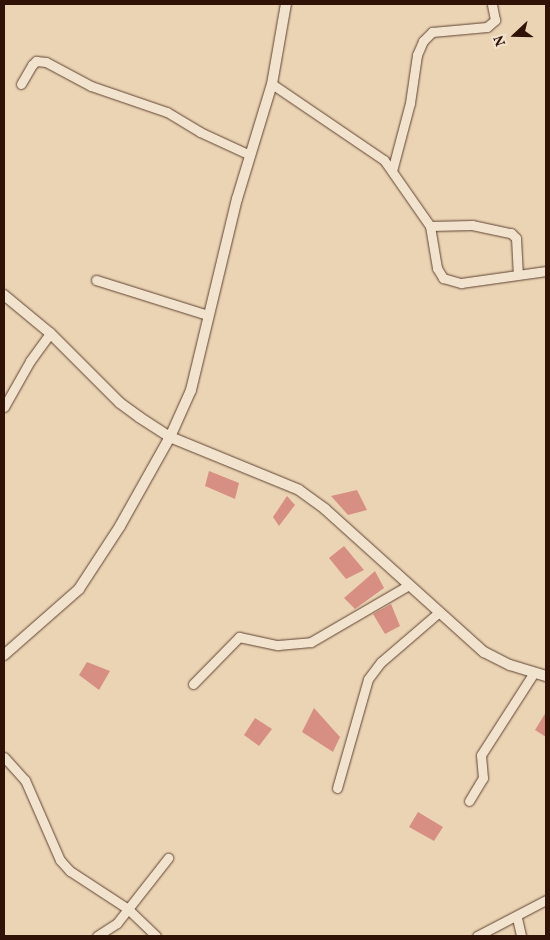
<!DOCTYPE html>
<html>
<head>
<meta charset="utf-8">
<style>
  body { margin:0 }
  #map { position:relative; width:550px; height:940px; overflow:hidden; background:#ebd4b4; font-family:Vollkorn,serif }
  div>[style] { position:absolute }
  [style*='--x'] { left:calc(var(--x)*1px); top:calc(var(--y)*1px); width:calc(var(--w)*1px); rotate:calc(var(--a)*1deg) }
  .building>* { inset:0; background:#d78f84 }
  .roads { filter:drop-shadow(0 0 1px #5f4332) drop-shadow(0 0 1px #5f4332) }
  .minor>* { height:9px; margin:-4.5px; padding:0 4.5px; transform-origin:4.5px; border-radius:4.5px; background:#f2e3ce }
  .tertiary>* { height:10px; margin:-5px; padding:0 5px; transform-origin:5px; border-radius:5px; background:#f2e3ce }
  span { translate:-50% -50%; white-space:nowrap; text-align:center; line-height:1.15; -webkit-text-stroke:4px #f2e3ce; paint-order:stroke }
  .frame { position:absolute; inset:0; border:5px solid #301306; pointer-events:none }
  .north { position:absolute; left:490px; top:10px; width:50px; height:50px; -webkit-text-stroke:4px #f2e3ce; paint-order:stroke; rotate:249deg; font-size:14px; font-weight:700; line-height:20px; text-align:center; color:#301306 }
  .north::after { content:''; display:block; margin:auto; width:18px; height:22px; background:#301306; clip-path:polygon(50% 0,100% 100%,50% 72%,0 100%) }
</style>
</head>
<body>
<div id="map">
  <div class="building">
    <div style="clip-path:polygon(209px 471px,239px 483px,235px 499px,205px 486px)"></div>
    <div style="clip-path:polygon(357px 490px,367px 510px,348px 515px,331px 496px)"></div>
    <div style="clip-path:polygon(287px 496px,295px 505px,279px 526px,273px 517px)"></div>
    <div style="clip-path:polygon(344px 546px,364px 570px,346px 579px,329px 558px)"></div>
    <div style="clip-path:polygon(375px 571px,384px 588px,355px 609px,344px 598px)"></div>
    <div style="clip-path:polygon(391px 604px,400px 626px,385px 634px,373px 614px)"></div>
    <div style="clip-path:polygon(87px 662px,110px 671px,99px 690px,79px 675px)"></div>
    <div style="clip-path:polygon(314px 708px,340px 737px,333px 752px,302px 732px)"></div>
    <div style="clip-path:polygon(546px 712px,546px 737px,535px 730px)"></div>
    <div style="clip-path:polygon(255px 718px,272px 729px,259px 746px,244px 735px)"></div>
    <div style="clip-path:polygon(418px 812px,443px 827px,434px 841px,409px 827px)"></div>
  </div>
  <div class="roads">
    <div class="minor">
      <div style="--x:21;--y:84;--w:22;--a:-60"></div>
      <div style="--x:32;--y:65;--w:6;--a:-45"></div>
      <div style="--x:36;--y:61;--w:10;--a:6"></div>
      <div style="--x:46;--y:62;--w:51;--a:28.1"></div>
      <div style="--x:91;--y:86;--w:80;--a:18.9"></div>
      <div style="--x:167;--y:112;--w:39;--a:31"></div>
      <div style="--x:200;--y:132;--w:55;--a:24.7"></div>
      <div style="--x:272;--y:84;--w:135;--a:34.2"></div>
      <div style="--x:384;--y:160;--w:80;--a:55.1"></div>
      <div style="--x:430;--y:226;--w:43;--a:80.5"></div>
      <div style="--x:437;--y:268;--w:12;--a:59"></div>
      <div style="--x:443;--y:278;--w:19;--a:16"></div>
      <div style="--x:461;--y:283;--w:86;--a:-8"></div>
      <div style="--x:392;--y:171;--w:70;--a:-75.2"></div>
      <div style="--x:410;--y:103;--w:49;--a:-81.7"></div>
      <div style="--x:417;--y:55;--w:15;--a:-67"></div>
      <div style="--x:423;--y:41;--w:13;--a:-45"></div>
      <div style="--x:432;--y:32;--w:55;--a:-5.2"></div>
      <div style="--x:487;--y:27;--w:11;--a:-41"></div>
      <div style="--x:495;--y:20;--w:16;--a:-101"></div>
      <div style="--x:430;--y:226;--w:42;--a:-1.4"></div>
      <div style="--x:472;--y:225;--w:40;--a:12"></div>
      <div style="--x:511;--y:233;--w:7;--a:45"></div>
      <div style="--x:516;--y:238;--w:35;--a:87"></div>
      <div style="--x:96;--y:280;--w:117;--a:17.4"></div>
      <div style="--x:4;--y:407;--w:53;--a:-60.5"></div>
      <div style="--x:30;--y:361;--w:34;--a:-54"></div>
      <div style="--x:193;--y:684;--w:66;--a:-45.6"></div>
      <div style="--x:239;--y:637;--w:40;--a:12"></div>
      <div style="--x:278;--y:645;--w:33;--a:-5"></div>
      <div style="--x:311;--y:642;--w:113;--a:-30.2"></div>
      <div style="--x:4;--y:757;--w:31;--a:48"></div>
      <div style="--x:25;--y:780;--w:87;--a:66.4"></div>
      <div style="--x:60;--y:860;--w:15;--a:48"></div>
      <div style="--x:70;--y:871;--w:69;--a:33.2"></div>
      <div style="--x:128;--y:909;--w:39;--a:44"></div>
      <div style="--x:337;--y:788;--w:113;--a:-74.1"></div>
      <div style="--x:368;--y:679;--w:21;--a:-53"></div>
      <div style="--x:381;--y:662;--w:75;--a:-40.7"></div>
      <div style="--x:469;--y:801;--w:27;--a:-59"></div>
      <div style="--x:483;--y:778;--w:23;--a:-95"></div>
      <div style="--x:481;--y:755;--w:96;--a:-57.3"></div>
      <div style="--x:517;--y:918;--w:18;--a:77"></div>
      <div style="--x:97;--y:936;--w:24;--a:-33"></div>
      <div style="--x:117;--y:923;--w:83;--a:-51.9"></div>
      <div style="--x:477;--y:936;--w:78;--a:-27.6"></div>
    </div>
    <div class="tertiary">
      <div style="--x:4;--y:295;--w:60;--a:39.6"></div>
      <div style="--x:50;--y:333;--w:99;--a:45"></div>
      <div style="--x:120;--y:403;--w:24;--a:36"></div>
      <div style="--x:139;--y:417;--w:37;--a:33"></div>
      <div style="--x:170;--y:437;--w:139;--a:22.3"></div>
      <div style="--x:299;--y:490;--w:32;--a:36"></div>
      <div style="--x:325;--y:509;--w:214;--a:42"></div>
      <div style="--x:484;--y:652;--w:29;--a:27"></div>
      <div style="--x:510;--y:665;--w:38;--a:17"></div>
      <div style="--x:4;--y:655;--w:100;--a:-41.3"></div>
      <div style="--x:79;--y:589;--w:75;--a:-56.9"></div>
      <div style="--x:120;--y:526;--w:102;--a:-60.7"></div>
      <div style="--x:170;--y:437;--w:51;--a:-65.9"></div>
      <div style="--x:191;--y:390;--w:196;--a:-76.5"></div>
      <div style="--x:237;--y:199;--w:120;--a:-73.1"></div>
      <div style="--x:272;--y:84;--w:81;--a:-80.1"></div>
    </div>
  </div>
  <div class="frame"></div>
  <div class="north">N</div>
</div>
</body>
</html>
